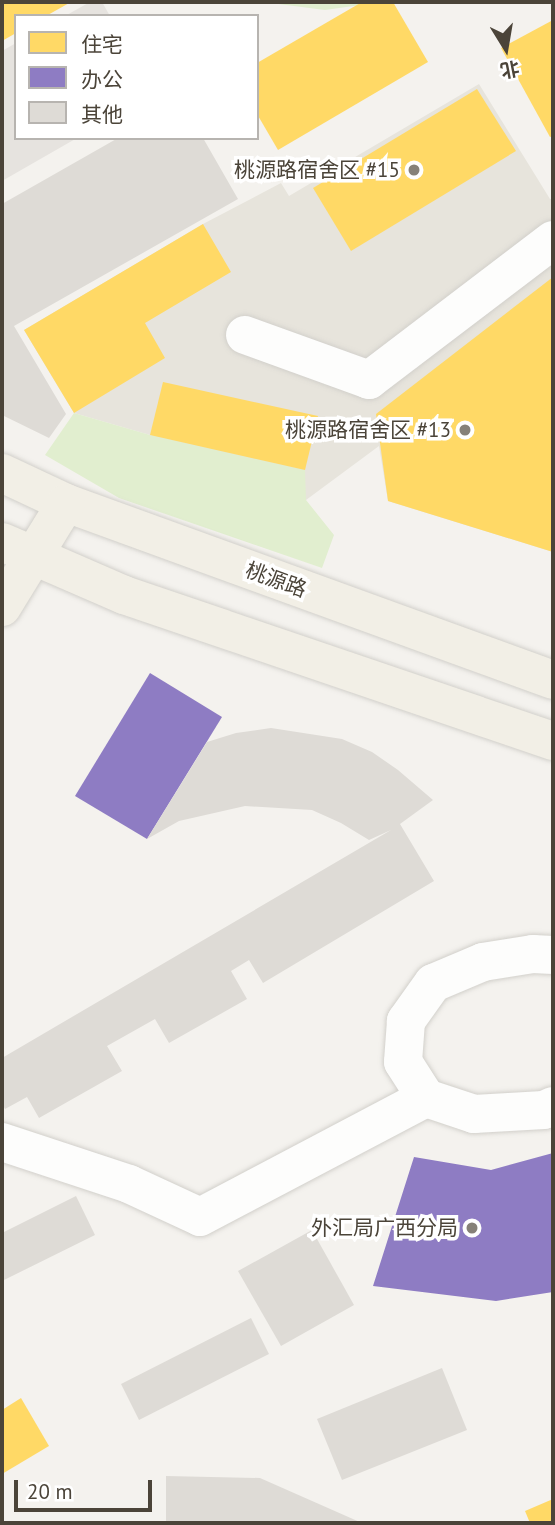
<!DOCTYPE html>
<html>
<head>
<meta charset="utf-8">
<style>
  body { margin:0 }
  #map { position:relative; width:555px; height:1525px; overflow:hidden; background:#f4f2ee; font-family:"PT Sans","Noto Sans SC",sans-serif }
  div>[style] { position:absolute }
  [style*='--x'] { left:calc(var(--x)*1px); top:calc(var(--y)*1px); width:calc(var(--w)*1px); rotate:calc(var(--a)*1deg) }
  .residential>* { inset:0; background:#e7e4dc }
  .green>* { inset:0; background:#e1eecf }
  .parking>* { inset:0; background:#e6e3df }
  .homes>* { inset:0; background:#ffd966 }
  .offices>* { inset:0; background:#8e7cc3 }
  .building>* { inset:0; background:#dedbd6 }
  .roads { filter:drop-shadow(0 0 2px #d2d0cb) drop-shadow(0 0 2px #d2d0cb) }
  .minor>* { height:38px; margin:-19px; padding:0 19px; transform-origin:19px; border-radius:19px; background:#fdfdfc }
  .major>* { height:38px; margin:-19px; padding:0 19px; transform-origin:19px; border-radius:19px; background:#f2efe6 }
  .dots>* { width:19px; height:19px; translate:-50% -50%; box-sizing:border-box; border:4px solid #fff; border-radius:50% }
  span { translate:-50% -50%; white-space:nowrap; text-align:center; line-height:1.15; -webkit-text-stroke:7px #fff; paint-order:stroke }
  .poi-label { font-size:21px; color:#4b4439 }
  .right { translate:-100% -50%; text-align:right }
  .street-label { font-size:21px; color:#4b4439 }
  .frame { position:absolute; inset:0; border:4px solid #4b4439; pointer-events:none }
  .legend { position:absolute; left:14px; top:14px; width:245px; height:126px; box-sizing:border-box; background:#fff; border:2px solid #b7b4b0; margin:0; padding:9px 12px; list-style:none; font-size:21px; color:#4b4439 }
  .legend li { display:flex; align-items:center; gap:14px; height:35px }
  .legend b { width:35px; border:2px solid #b7b4b0 }
  .north { position:absolute; left:471px; top:14px; width:70px; height:70px; -webkit-text-stroke:5px #fff; paint-order:stroke; rotate:169deg; font-size:19px; font-weight:700; line-height:28px; text-align:center; color:#4b4439 }
  .north::after { content:''; display:block; margin:auto; width:24px; height:32px; background:#4b4439; clip-path:polygon(50% 0,100% 100%,50% 72%,0 100%) }
  .scale { position:absolute; left:14px; top:1480px; width:138px; height:32px; box-sizing:border-box; border:4px solid #4b4439; border-top:0; padding-left:9px; font-size:21px; line-height:24px; white-space:nowrap; color:#4b4439; -webkit-text-stroke:5px #fff; paint-order:stroke }
</style>
</head>
<body>
<div id="map">
  <div class="residential">
    <div style="clip-path:polygon(479px 84px,550px 199px,553px 199px,553px 552px,388px 501px,379px 446px,306px 500px,150px 435px,74px 413px,24px 330px,203px 224px,281px 183px,289px 196px)"></div>
  </div>
  <div class="green">
    <div style="clip-path:polygon(263px 2px,382px 2px,325px 10px)"></div>
    <div style="clip-path:polygon(74px 413px,150px 435px,305px 470px,306px 500px,334px 535px,322px 568px,119px 498px,45px 455px)"></div>
  </div>
  <div class="parking">
    <div style="clip-path:polygon(90px 2px,102px 2px,110px 16px,65px 16px)"></div>
    <div style="clip-path:polygon(16px 43px,16px 138px,77px 138px,2px 181px,2px 51px)"></div>
  </div>
  <div class="homes">
    <div style="clip-path:polygon(2px 2px,71px 2px,46px 16px,16px 16px,16px 33px,2px 41px)"></div>
    <div style="clip-path:polygon(362px 2px,393px 2px,428px 62px,278px 150px,257px 114px,257px 63px)"></div>
    <div style="clip-path:polygon(553px 20px,553px 136px,550px 137px,501px 48px)"></div>
    <div style="clip-path:polygon(477px 89px,516px 151px,351px 251px,313px 188px)"></div>
    <div style="clip-path:polygon(203px 224px,231px 272px,145px 323px,165px 358px,74px 413px,24px 330px)"></div>
    <div style="clip-path:polygon(553px 277px,553px 552px,388px 501px,376px 414px)"></div>
    <div style="clip-path:polygon(163px 382px,318px 416px,305px 470px,150px 435px)"></div>
    <div style="clip-path:polygon(21px 1398px,49px 1446px,2px 1474px,2px 1410px)"></div>
    <div style="clip-path:polygon(553px 1499px,553px 1523px,530px 1523px,525px 1511px)"></div>
  </div>
  <div class="offices">
    <div style="clip-path:polygon(150px 673px,222px 717px,147px 839px,75px 796px)"></div>
    <div style="clip-path:polygon(553px 1153px,553px 1292px,496px 1301px,373px 1286px,414px 1157px,491px 1170px)"></div>
  </div>
  <div class="building">
    <div style="clip-path:polygon(118px 138px,203px 138px,238px 199px,14px 326px,66px 414px,49px 438px,2px 415px,2px 204px)"></div>
    <div style="clip-path:polygon(271px 728px,342px 739px,372px 752px,398px 770px,433px 800px,400px 824px,434px 881px,263px 983px,249px 960px,231px 971px,247px 999px,169px 1043px,155px 1019px,107px 1046px,122px 1071px,39px 1118px,27px 1097px,5px 1109px,2px 1103px,2px 1058px,391px 830px,369px 840px,341px 823px,312px 810px,245px 806px,179px 821px,147px 839px,207px 742px,236px 733px)"></div>
    <div style="clip-path:polygon(76px 1196px,95px 1235px,2px 1281px,2px 1233px)"></div>
    <div style="clip-path:polygon(312px 1230px,354px 1305px,281px 1346px,238px 1271px)"></div>
    <div style="clip-path:polygon(251px 1318px,269px 1354px,139px 1420px,121px 1384px)"></div>
    <div style="clip-path:polygon(442px 1368px,467px 1430px,342px 1480px,317px 1419px)"></div>
    <div style="clip-path:polygon(166px 1476px,260px 1478px,362px 1523px,166px 1523px)"></div>
  </div>
  <div class="roads">
    <div class="minor">
      <div style="--x:245;--y:335;--w:132;--a:19.9"></div>
      <div style="--x:369;--y:380;--w:231;--a:-37.3"></div>
      <div style="--x:553;--y:955;--w:20;--a:-177"></div>
      <div style="--x:533;--y:954;--w:51;--a:170.9"></div>
      <div style="--x:483;--y:962;--w:54;--a:157.2"></div>
      <div style="--x:433;--y:983;--w:47;--a:125.4"></div>
      <div style="--x:406;--y:1021;--w:41;--a:94.2"></div>
      <div style="--x:403;--y:1062;--w:43;--a:57.4"></div>
      <div style="--x:426;--y:1098;--w:51;--a:18.4"></div>
      <div style="--x:474;--y:1114;--w:70;--a:-3.3"></div>
      <div style="--x:544;--y:1110;--w:10;--a:-24"></div>
      <div style="--x:2;--y:1142;--w:134;--a:18.3"></div>
      <div style="--x:129;--y:1184;--w:78;--a:24.9"></div>
      <div style="--x:200;--y:1217;--w:255;--a:-27.8"></div>
    </div>
    <div class="major">
      <div style="--x:2;--y:473;--w:71;--a:25.1"></div>
      <div style="--x:66;--y:503;--w:518;--a:19.97"></div>
      <div style="--x:2;--y:542;--w:133;--a:23.5"></div>
      <div style="--x:124;--y:595;--w:453;--a:18.8"></div>
      <div style="--x:2;--y:607;--w:122;--a:-58.4"></div>
    </div>
  </div>
  <div class="dots">
    <div style="left:414px;top:170px;background:#868178"></div>
    <div style="left:465px;top:430px;background:#868178"></div>
    <div style="left:472px;top:1228px;background:#868178"></div>
  </div>
  <div class="poi-label">
    <span class="right" style="left:400px;top:170px">桃源路宿舍区 #15</span>
    <span class="right" style="left:451px;top:430px">桃源路宿舍区 #13</span>
    <span class="right" style="left:458px;top:1228px">外汇局广西分局</span>
  </div>
  <div class="street-label">
    <span style="left:276px;top:580px;rotate:20deg">桃源路</span>
  </div>
  <div class="frame"></div>
  <ul class="legend">
  <li><b style="height:19px;background:#ffd966"></b>住宅</li>
  <li><b style="height:19px;background:#8e7cc3"></b>办公</li>
  <li><b style="height:19px;background:#dedbd6"></b>其他</li>
  </ul>
  <div class="north">北</div>
  <div class="scale">20 m</div>
</div>
</body>
</html>
